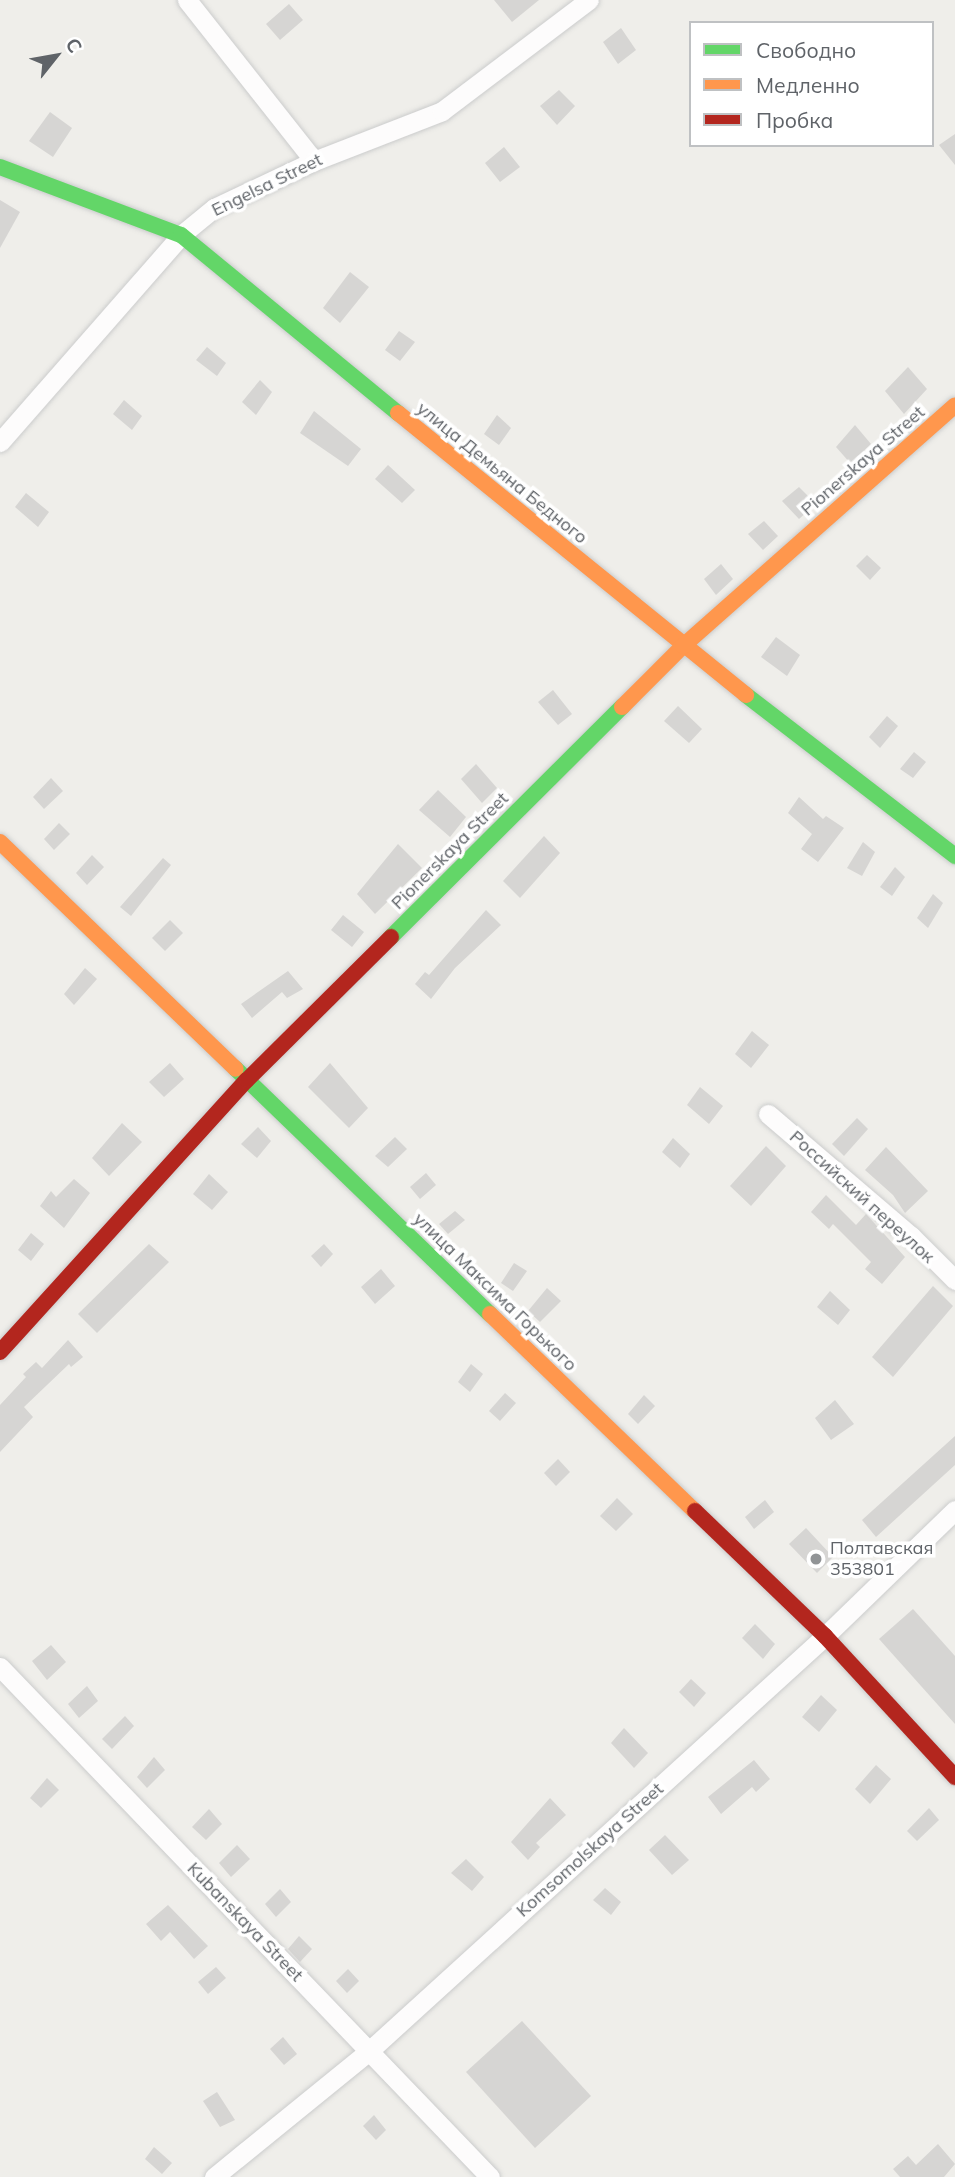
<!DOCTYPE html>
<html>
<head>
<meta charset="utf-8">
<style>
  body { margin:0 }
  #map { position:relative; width:955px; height:2177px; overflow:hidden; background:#efeeea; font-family:Mulish,sans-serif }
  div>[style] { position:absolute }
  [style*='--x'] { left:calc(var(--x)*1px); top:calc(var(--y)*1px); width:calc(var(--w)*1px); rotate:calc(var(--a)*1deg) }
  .building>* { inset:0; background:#d6d5d3 }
  .roads { filter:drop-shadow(0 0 2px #cbcccc) drop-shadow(0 0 2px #cbcccc) }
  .street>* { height:19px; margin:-9.5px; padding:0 9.5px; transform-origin:9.5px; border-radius:9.5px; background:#fdfcfc }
  .fast>* { height:16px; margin:-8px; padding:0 8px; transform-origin:8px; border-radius:8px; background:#63d668 }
  .slow>* { height:16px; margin:-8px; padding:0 8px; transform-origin:8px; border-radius:8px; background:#ff974d }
  .jam>* { height:16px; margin:-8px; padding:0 8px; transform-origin:8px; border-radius:8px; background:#b3261e }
  .dots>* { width:19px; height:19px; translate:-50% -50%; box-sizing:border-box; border:4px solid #fff; border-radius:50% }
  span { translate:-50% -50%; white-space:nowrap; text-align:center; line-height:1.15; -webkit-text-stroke:7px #fff; paint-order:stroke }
  .street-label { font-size:18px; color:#5f6368 }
  .poi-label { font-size:18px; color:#5f6368 }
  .left { translate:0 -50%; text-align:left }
  .legend { position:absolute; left:689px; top:21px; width:245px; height:126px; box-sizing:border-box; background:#fff; border:2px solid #bfc1c3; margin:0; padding:9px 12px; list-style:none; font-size:21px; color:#5f6368 }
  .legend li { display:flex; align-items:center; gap:14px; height:35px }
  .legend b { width:35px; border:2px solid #bfc1c3 }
  .north { position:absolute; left:21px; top:21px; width:70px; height:70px; -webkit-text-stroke:5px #fff; paint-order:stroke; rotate:59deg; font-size:19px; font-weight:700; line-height:28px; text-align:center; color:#5f6368 }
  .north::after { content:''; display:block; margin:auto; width:24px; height:32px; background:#5f6368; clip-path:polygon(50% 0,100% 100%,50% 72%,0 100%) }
</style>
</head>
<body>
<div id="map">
  <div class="building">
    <div style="clip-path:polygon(494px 0,539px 0,512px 22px)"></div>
    <div style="clip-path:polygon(289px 4px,303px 20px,280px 40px,266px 24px)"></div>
    <div style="clip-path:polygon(621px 28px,636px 50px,618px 64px,603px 42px)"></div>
    <div style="clip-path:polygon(559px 90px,575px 106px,557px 125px,540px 106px)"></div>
    <div style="clip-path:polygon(50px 112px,72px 128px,53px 157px,29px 141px)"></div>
    <div style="clip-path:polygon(955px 134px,955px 165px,939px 145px)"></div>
    <div style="clip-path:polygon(504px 147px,520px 167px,500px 182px,485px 163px)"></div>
    <div style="clip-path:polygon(0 200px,20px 212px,0 248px)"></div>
    <div style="clip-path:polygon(350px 272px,369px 287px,340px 323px,323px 308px)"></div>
    <div style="clip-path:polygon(399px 331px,415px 342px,400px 361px,385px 350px)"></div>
    <div style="clip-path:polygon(207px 347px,226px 363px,217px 376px,196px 360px)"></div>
    <div style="clip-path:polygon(908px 367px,927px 389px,904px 414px,885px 391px)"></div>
    <div style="clip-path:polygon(260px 380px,272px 392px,256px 415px,242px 402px)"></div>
    <div style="clip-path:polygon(124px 400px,142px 416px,132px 430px,113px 414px)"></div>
    <div style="clip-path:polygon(314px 411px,361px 449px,348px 466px,300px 433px)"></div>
    <div style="clip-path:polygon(497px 415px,511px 428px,499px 445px,484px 434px)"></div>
    <div style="clip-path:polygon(855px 425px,871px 444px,851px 464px,836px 447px)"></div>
    <div style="clip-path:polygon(388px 465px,415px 490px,402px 503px,375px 479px)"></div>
    <div style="clip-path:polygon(799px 487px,816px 504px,799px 519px,782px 501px)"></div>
    <div style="clip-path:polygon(26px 493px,49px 512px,38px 527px,15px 507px)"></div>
    <div style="clip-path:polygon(764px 521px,778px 536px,763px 550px,748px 534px)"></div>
    <div style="clip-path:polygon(867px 555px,881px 568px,870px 580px,856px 566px)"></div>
    <div style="clip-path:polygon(721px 564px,733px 579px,716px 595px,704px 579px)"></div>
    <div style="clip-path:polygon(776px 637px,800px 655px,787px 676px,761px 657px)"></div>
    <div style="clip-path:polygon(553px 690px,572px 714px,558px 725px,538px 702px)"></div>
    <div style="clip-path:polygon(678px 706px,702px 729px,689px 743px,664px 721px)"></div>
    <div style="clip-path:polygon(887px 716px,898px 726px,880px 748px,869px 737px)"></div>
    <div style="clip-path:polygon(914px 752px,926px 762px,913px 778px,900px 769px)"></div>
    <div style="clip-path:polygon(476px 764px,497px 788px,482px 803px,461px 779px)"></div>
    <div style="clip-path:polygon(51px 778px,63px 791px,44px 809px,33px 797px)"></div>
    <div style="clip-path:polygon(438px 790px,466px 817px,450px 837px,419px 810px)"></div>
    <div style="clip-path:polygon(799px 797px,823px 819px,826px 816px,844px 828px,818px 862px,801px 849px,812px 834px,788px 813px)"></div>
    <div style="clip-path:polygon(59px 823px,70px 834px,54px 850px,44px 839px)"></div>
    <div style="clip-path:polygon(544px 836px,560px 853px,520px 898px,503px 881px)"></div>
    <div style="clip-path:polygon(863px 842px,875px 852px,862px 876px,847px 868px)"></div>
    <div style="clip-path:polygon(398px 844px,422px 868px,375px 914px,357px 894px)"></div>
    <div style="clip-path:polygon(92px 855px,104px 867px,87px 885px,76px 873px)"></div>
    <div style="clip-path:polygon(163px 858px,171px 865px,131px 916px,120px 907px)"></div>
    <div style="clip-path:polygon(895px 867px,905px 877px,892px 896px,880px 887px)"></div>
    <div style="clip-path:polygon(933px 894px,943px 903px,928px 928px,917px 918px)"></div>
    <div style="clip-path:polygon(486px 910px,501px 925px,455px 968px,431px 999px,415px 984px,425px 972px,429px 975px)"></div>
    <div style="clip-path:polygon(343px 915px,364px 932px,352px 947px,331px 930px)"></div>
    <div style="clip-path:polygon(170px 920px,183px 933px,165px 951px,152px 938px)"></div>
    <div style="clip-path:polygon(85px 968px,97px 979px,74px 1005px,64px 994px)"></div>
    <div style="clip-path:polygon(288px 971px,303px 989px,287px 998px,282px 992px,252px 1018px,241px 1004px)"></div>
    <div style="clip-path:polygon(752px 1031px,769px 1045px,751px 1068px,735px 1054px)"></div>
    <div style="clip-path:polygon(170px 1063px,184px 1079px,164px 1097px,149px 1082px)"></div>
    <div style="clip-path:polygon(330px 1063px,368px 1108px,349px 1128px,308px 1087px)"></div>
    <div style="clip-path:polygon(700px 1087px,723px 1106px,709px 1124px,687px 1105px)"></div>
    <div style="clip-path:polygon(857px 1118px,868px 1129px,844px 1156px,832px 1144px)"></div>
    <div style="clip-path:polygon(122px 1123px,142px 1142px,109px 1176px,92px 1158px)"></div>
    <div style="clip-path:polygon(258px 1127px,271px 1141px,257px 1158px,241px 1144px)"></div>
    <div style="clip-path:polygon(395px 1137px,407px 1149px,388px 1167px,375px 1156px)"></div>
    <div style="clip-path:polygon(673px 1138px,690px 1154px,680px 1168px,662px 1152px)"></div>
    <div style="clip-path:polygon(766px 1146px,786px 1166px,751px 1206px,730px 1186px)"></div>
    <div style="clip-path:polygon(886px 1147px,928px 1191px,905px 1213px,893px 1195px,865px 1170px)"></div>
    <div style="clip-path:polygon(426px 1173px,436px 1185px,420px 1199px,410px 1187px)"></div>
    <div style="clip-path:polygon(209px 1174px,228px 1192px,212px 1210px,193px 1194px)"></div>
    <div style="clip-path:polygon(74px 1179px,90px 1193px,64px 1228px,40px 1206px,51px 1191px,56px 1197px)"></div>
    <div style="clip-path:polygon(826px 1195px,856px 1225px,866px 1214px,905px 1257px,882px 1284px,865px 1269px,871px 1262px,833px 1224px,829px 1229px,811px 1212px)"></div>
    <div style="clip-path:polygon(455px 1211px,465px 1220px,448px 1234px,439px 1224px)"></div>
    <div style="clip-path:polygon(31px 1233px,44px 1244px,31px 1261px,18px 1250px)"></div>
    <div style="clip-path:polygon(149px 1244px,169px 1262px,97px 1333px,78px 1314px)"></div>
    <div style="clip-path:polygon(324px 1244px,333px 1254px,321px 1267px,311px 1256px)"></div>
    <div style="clip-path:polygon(514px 1263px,527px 1271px,513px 1291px,501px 1283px)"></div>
    <div style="clip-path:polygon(381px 1269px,395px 1286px,375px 1304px,361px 1287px)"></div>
    <div style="clip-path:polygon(933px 1286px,953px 1306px,893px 1377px,872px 1357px)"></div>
    <div style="clip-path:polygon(547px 1288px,561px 1301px,540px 1322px,528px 1311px)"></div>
    <div style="clip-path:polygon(830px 1291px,850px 1310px,838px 1325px,817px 1307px)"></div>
    <div style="clip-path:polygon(68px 1340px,83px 1357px,71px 1367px,69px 1364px,24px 1407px,33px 1417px,0 1452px,0 1405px,26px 1377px,23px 1374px,36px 1362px,42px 1368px)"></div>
    <div style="clip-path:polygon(471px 1364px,483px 1374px,470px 1392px,458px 1382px)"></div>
    <div style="clip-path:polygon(505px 1393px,516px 1403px,500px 1421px,489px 1411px)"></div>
    <div style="clip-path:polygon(644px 1395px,655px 1406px,638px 1424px,628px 1414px)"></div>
    <div style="clip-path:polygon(835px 1400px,854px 1424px,831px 1440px,815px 1418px)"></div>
    <div style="clip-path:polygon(955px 1436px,955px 1465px,876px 1537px,862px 1520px)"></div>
    <div style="clip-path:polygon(558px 1459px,570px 1472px,556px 1486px,544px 1473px)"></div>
    <div style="clip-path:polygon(617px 1498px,633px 1514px,616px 1531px,600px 1516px)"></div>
    <div style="clip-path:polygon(765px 1500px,774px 1512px,754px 1529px,745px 1517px)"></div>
    <div style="clip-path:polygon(806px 1528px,833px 1557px,817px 1573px,789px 1544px)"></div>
    <div style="clip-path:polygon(913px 1609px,955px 1656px,955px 1724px,879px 1639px)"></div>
    <div style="clip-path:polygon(755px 1624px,775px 1644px,763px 1659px,742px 1638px)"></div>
    <div style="clip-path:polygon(51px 1645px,66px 1662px,47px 1680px,32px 1661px)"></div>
    <div style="clip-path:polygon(691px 1679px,706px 1693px,694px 1707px,679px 1692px)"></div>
    <div style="clip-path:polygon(87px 1686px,98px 1701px,79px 1718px,68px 1704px)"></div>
    <div style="clip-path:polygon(821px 1695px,837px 1710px,819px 1732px,802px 1717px)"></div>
    <div style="clip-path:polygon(125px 1716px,134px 1726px,112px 1749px,102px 1739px)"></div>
    <div style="clip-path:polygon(624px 1728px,648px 1753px,634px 1768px,611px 1743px)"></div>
    <div style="clip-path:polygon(154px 1757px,165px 1770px,147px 1788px,137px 1777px)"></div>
    <div style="clip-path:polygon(754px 1760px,770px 1779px,756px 1792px,752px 1787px,721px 1814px,708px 1797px)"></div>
    <div style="clip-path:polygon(876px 1765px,891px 1779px,870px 1804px,855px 1789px)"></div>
    <div style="clip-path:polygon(47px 1778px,59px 1790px,41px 1808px,30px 1798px)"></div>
    <div style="clip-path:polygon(550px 1798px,566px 1815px,536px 1843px,540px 1847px,528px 1860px,511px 1842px)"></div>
    <div style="clip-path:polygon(929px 1808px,939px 1820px,917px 1841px,907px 1831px)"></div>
    <div style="clip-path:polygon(209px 1809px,222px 1824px,206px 1840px,192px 1827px)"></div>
    <div style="clip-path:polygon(665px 1835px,689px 1860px,672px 1875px,649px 1850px)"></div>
    <div style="clip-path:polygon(237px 1845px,250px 1859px,231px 1877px,219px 1863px)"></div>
    <div style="clip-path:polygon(466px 1859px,484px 1877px,472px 1891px,451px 1873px)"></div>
    <div style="clip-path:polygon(605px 1888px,621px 1902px,611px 1915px,593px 1900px)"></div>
    <div style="clip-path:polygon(280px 1889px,291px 1902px,276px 1917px,265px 1904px)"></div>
    <div style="clip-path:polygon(168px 1905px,208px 1946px,194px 1959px,170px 1932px,161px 1941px,146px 1924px)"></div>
    <div style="clip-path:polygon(299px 1936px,312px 1949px,300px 1962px,288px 1949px)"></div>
    <div style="clip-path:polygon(216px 1967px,226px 1978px,208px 1994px,198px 1982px)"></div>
    <div style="clip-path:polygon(348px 1969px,359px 1981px,347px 1993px,336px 1981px)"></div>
    <div style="clip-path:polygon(522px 2021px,591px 2096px,535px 2148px,466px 2072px)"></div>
    <div style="clip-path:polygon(283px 2037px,297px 2054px,284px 2065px,270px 2049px)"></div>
    <div style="clip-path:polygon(217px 2092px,235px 2120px,220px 2127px,203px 2101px)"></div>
    <div style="clip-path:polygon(374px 2115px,386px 2130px,376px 2140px,363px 2126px)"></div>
    <div style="clip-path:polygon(938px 2144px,955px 2164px,944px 2177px,900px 2177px,893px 2169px,908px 2156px,916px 2165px)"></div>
    <div style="clip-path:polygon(154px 2147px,172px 2163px,162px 2174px,145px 2159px)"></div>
  </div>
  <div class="roads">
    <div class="street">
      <div style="--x:187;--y:0;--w:205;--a:51.7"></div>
      <div style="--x:0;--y:442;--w:275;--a:-48.8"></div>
      <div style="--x:181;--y:235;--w:43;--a:-39.3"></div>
      <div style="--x:214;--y:208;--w:110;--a:-25.2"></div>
      <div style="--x:314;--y:161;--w:137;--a:-21.3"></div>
      <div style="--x:442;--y:111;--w:184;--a:-37.1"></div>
      <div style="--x:768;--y:1114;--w:188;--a:40.5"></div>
      <div style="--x:911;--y:1236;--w:62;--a:45"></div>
      <div style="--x:0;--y:1667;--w:707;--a:46.15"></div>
      <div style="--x:214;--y:2177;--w:200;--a:-39.1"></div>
      <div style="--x:369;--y:2051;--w:617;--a:-42.3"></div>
      <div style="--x:825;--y:1636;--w:181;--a:-44.1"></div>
    </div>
    <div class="fast">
      <div style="--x:0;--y:167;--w:193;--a:20.6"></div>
      <div style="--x:181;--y:235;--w:281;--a:39.4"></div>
      <div style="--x:746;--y:695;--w:264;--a:37.6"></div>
      <div style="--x:391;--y:937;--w:326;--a:-44.9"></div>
      <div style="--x:236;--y:1069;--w:353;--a:44"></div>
    </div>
    <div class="slow">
      <div style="--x:398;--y:413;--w:448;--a:39"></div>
      <div style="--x:622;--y:707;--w:86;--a:-45"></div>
      <div style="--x:683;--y:646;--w:363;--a:-41.5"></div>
      <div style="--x:0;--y:842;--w:327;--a:43.9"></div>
      <div style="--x:490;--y:1314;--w:284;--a:43.9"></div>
    </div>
    <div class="jam">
      <div style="--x:0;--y:1352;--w:367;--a:-47.8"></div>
      <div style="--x:247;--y:1080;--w:203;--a:-44.8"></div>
      <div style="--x:695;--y:1511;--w:180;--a:43.9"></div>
      <div style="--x:825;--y:1636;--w:192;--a:47.3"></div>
    </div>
  </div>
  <div class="dots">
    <div style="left:816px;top:1559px;background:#919496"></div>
  </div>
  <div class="street-label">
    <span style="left:267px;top:185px;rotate:-26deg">Engelsa Street</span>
    <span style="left:863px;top:461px;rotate:-41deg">Pionerskaya Street</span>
    <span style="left:502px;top:473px;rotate:39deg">улица Демьяна Бедного</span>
    <span style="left:450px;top:851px;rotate:-45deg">Pionerskaya Street</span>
    <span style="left:862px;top:1197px;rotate:42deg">Российский переулок</span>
    <span style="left:495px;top:1292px;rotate:44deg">улица Максима Горького</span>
    <span style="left:590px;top:1850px;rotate:-42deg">Komsomolskaya Street</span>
    <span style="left:245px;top:1922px;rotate:46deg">Kubanskaya Street</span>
  </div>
  <div class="poi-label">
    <span class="left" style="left:830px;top:1559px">Полтавская<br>353801</span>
  </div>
  <ul class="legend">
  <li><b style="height:9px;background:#63d668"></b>Свободно</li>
  <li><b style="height:9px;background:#ff974d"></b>Медленно</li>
  <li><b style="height:9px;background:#b3261e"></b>Пробка</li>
  </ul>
  <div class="north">С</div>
</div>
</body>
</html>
